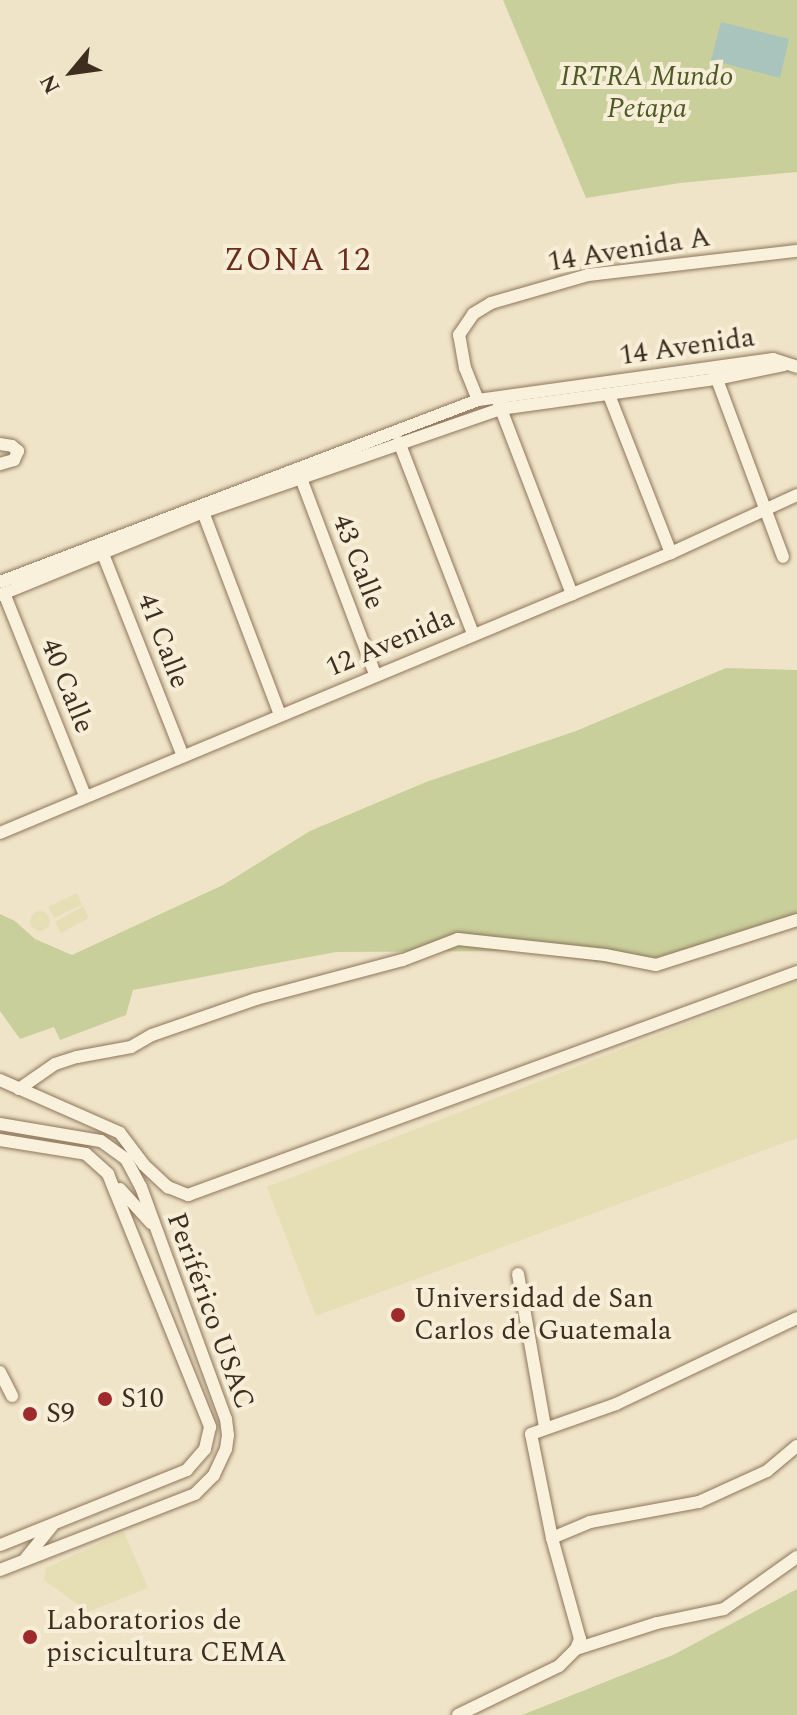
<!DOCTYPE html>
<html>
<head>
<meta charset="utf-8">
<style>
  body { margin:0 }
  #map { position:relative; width:797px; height:1715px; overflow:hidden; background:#f0e4c8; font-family:Spectral,serif }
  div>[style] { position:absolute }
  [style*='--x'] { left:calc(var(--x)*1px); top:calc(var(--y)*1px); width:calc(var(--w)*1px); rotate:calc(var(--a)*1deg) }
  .farmland>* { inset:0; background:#e6deb5 }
  .round { border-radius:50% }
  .green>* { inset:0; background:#c9cf9b }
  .water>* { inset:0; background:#a9c4bc }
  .roads { filter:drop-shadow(0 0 2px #8d765c) drop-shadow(0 0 2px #8d765c) }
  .minor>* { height:12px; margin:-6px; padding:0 6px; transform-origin:6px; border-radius:6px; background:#faf1dc }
  .dots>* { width:22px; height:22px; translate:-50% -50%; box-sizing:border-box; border:4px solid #f7eed8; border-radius:50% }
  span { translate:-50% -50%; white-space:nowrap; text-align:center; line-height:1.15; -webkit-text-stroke:8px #f7eed8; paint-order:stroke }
  .park-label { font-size:28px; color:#4d5a26; font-style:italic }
  .street-label { font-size:28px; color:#3d2e20 }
  .poi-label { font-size:28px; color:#3d2e20 }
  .left { translate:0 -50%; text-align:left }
  .quarter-label { font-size:32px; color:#6b2e1e; letter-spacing:2px }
  .north { position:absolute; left:32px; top:32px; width:80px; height:80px; -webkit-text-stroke:6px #f7eed8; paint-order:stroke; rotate:241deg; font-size:22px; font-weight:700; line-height:32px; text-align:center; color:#3d2e20 }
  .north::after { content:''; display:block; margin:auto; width:28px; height:36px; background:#3d2e20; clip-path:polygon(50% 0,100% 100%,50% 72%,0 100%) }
</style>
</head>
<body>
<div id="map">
  <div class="farmland">
    <div style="clip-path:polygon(77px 893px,82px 905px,54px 918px,48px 907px)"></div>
    <div style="clip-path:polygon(83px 906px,89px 918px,61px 933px,55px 922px)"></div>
    <div class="round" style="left:30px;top:911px;width:20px;height:20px"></div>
    <div style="clip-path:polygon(797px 981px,797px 1138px,316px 1316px,267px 1187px)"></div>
    <div style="clip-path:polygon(124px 1532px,148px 1588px,88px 1612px,44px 1580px,46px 1568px)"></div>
  </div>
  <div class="green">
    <div style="clip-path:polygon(503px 0,797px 0,797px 172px,680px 183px,586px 198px)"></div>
    <div style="clip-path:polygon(726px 668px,797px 670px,797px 920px,627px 966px,516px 951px,336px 952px,133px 990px,126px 1015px,60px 1040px,54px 1027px,20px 1039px,0 1011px,0 914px,15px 921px,35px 939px,72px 955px,223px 885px,310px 831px,426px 782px,576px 731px)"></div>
    <div style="clip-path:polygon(797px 1589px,797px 1715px,522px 1715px,673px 1655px)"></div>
  </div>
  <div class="water">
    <div style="clip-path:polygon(721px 22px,789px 39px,780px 78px,711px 60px)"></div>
  </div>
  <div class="roads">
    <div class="minor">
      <div style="--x:715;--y:374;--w:195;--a:69.6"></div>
      <div style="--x:609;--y:395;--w:170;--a:68.6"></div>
      <div style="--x:478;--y:400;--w:35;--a:-112"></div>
      <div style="--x:465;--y:368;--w:34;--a:-100"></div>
      <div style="--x:459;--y:335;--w:25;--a:-56"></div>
      <div style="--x:473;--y:314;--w:21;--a:-31"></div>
      <div style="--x:491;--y:303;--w:101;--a:-16.1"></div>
      <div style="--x:588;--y:275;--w:210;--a:-6.6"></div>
      <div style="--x:499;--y:404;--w:204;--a:69"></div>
      <div style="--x:399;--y:442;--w:206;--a:68.9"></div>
      <div style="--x:0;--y:444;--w:12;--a:9"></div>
      <div style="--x:12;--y:446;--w:8;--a:40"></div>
      <div style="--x:18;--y:451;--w:10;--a:114"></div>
      <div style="--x:14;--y:460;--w:15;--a:164"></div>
      <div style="--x:299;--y:473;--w:215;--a:69.3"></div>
      <div style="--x:203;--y:512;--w:217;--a:69.2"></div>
      <div style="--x:101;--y:549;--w:223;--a:68.4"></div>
      <div style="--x:0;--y:582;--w:511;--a:-20.84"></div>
      <div style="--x:478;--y:400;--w:298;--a:-7.9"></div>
      <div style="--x:773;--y:359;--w:25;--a:18"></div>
      <div style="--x:4;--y:593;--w:219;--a:68.2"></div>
      <div style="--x:0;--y:595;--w:219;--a:-22.2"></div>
      <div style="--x:203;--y:512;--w:314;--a:-19.1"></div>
      <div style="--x:500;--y:409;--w:219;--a:-7.9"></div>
      <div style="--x:717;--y:379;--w:68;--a:-11.8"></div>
      <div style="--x:0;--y:833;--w:727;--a:-22.65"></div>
      <div style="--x:671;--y:553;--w:139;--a:-24.7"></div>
      <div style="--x:0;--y:1080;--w:131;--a:23.8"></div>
      <div style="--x:120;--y:1133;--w:40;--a:53"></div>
      <div style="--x:144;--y:1165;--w:33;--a:43"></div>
      <div style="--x:168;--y:1187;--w:22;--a:22"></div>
      <div style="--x:188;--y:1195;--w:649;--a:-20.11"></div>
      <div style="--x:19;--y:1089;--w:44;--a:-34.8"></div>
      <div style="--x:55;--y:1064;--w:23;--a:-18"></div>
      <div style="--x:77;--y:1057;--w:55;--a:-10.5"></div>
      <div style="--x:131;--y:1047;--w:24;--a:-30"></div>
      <div style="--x:152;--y:1035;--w:110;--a:-19.1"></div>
      <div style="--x:256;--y:999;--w:152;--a:-14.9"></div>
      <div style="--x:403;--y:960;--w:59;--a:-20.9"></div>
      <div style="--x:458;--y:939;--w:148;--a:6.2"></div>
      <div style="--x:605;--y:955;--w:52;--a:11.1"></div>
      <div style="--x:656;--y:965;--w:148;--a:-17.7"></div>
      <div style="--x:0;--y:1124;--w:102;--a:9.6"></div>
      <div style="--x:101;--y:1141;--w:31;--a:36"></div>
      <div style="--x:126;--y:1159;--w:32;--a:62"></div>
      <div style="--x:141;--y:1187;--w:247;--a:69.9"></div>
      <div style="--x:226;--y:1419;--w:16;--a:83"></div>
      <div style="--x:228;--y:1435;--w:14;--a:98"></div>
      <div style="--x:226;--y:1449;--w:29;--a:115"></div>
      <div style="--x:214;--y:1475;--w:27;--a:135"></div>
      <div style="--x:195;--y:1494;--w:209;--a:158.7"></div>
      <div style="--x:0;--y:1140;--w:87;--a:9.2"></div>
      <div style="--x:86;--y:1154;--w:30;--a:42"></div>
      <div style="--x:108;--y:1174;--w:273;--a:68"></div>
      <div style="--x:210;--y:1427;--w:23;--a:103"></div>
      <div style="--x:205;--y:1449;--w:28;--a:131"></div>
      <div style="--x:187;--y:1470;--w:201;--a:158.1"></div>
      <div style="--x:120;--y:1189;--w:46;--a:47.6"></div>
      <div style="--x:518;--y:1274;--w:155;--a:80"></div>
      <div style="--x:0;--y:1372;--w:27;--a:63"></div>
      <div style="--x:552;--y:1538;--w:41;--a:-22.8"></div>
      <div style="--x:590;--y:1522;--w:111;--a:-10.4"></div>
      <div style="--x:699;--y:1502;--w:75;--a:-24.5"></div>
      <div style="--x:767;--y:1471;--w:39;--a:-40"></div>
      <div style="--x:26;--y:1558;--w:41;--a:-50.9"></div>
      <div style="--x:576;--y:1649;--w:11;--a:-68"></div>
      <div style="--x:580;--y:1639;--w:105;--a:-105.5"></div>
      <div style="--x:552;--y:1538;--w:106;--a:-101.4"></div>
      <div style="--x:531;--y:1434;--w:90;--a:-19.4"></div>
      <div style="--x:616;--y:1404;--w:200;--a:-25.4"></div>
      <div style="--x:458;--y:1715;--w:112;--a:-25.9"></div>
      <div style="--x:559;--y:1666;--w:24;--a:-45"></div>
      <div style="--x:576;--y:1649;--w:85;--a:-17.8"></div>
      <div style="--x:657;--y:1623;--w:68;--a:-11.8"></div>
      <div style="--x:724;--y:1609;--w:90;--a:-35.5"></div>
    </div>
  </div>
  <div class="dots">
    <div style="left:398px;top:1315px;background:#9e2a2b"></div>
    <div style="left:105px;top:1399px;background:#9e2a2b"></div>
    <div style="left:30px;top:1414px;background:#9e2a2b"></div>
    <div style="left:30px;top:1637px;background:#9e2a2b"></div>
  </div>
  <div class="park-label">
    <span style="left:647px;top:93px">IRTRA Mundo<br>Petapa</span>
  </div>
  <div class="street-label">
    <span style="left:629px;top:250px;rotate:-9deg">14 Avenida A</span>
    <span style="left:687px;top:347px;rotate:-8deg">14 Avenida</span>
    <span style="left:358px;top:562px;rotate:69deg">43 Calle</span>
    <span style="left:163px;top:641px;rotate:69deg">41 Calle</span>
    <span style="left:390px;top:643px;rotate:-23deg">12 Avenida</span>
    <span style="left:67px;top:686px;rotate:68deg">40 Calle</span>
    <span style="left:210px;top:1311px;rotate:70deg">Periférico USAC</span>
  </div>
  <div class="poi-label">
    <span class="left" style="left:414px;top:1315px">Universidad de San<br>Carlos de Guatemala</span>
    <span class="left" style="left:121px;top:1399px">S10</span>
    <span class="left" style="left:46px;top:1414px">S9</span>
    <span class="left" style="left:46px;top:1637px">Laboratorios de<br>piscicultura CEMA</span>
  </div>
  <div class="quarter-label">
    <span style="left:298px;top:261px">ZONA 12</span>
  </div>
  <div class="north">N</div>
</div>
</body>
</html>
